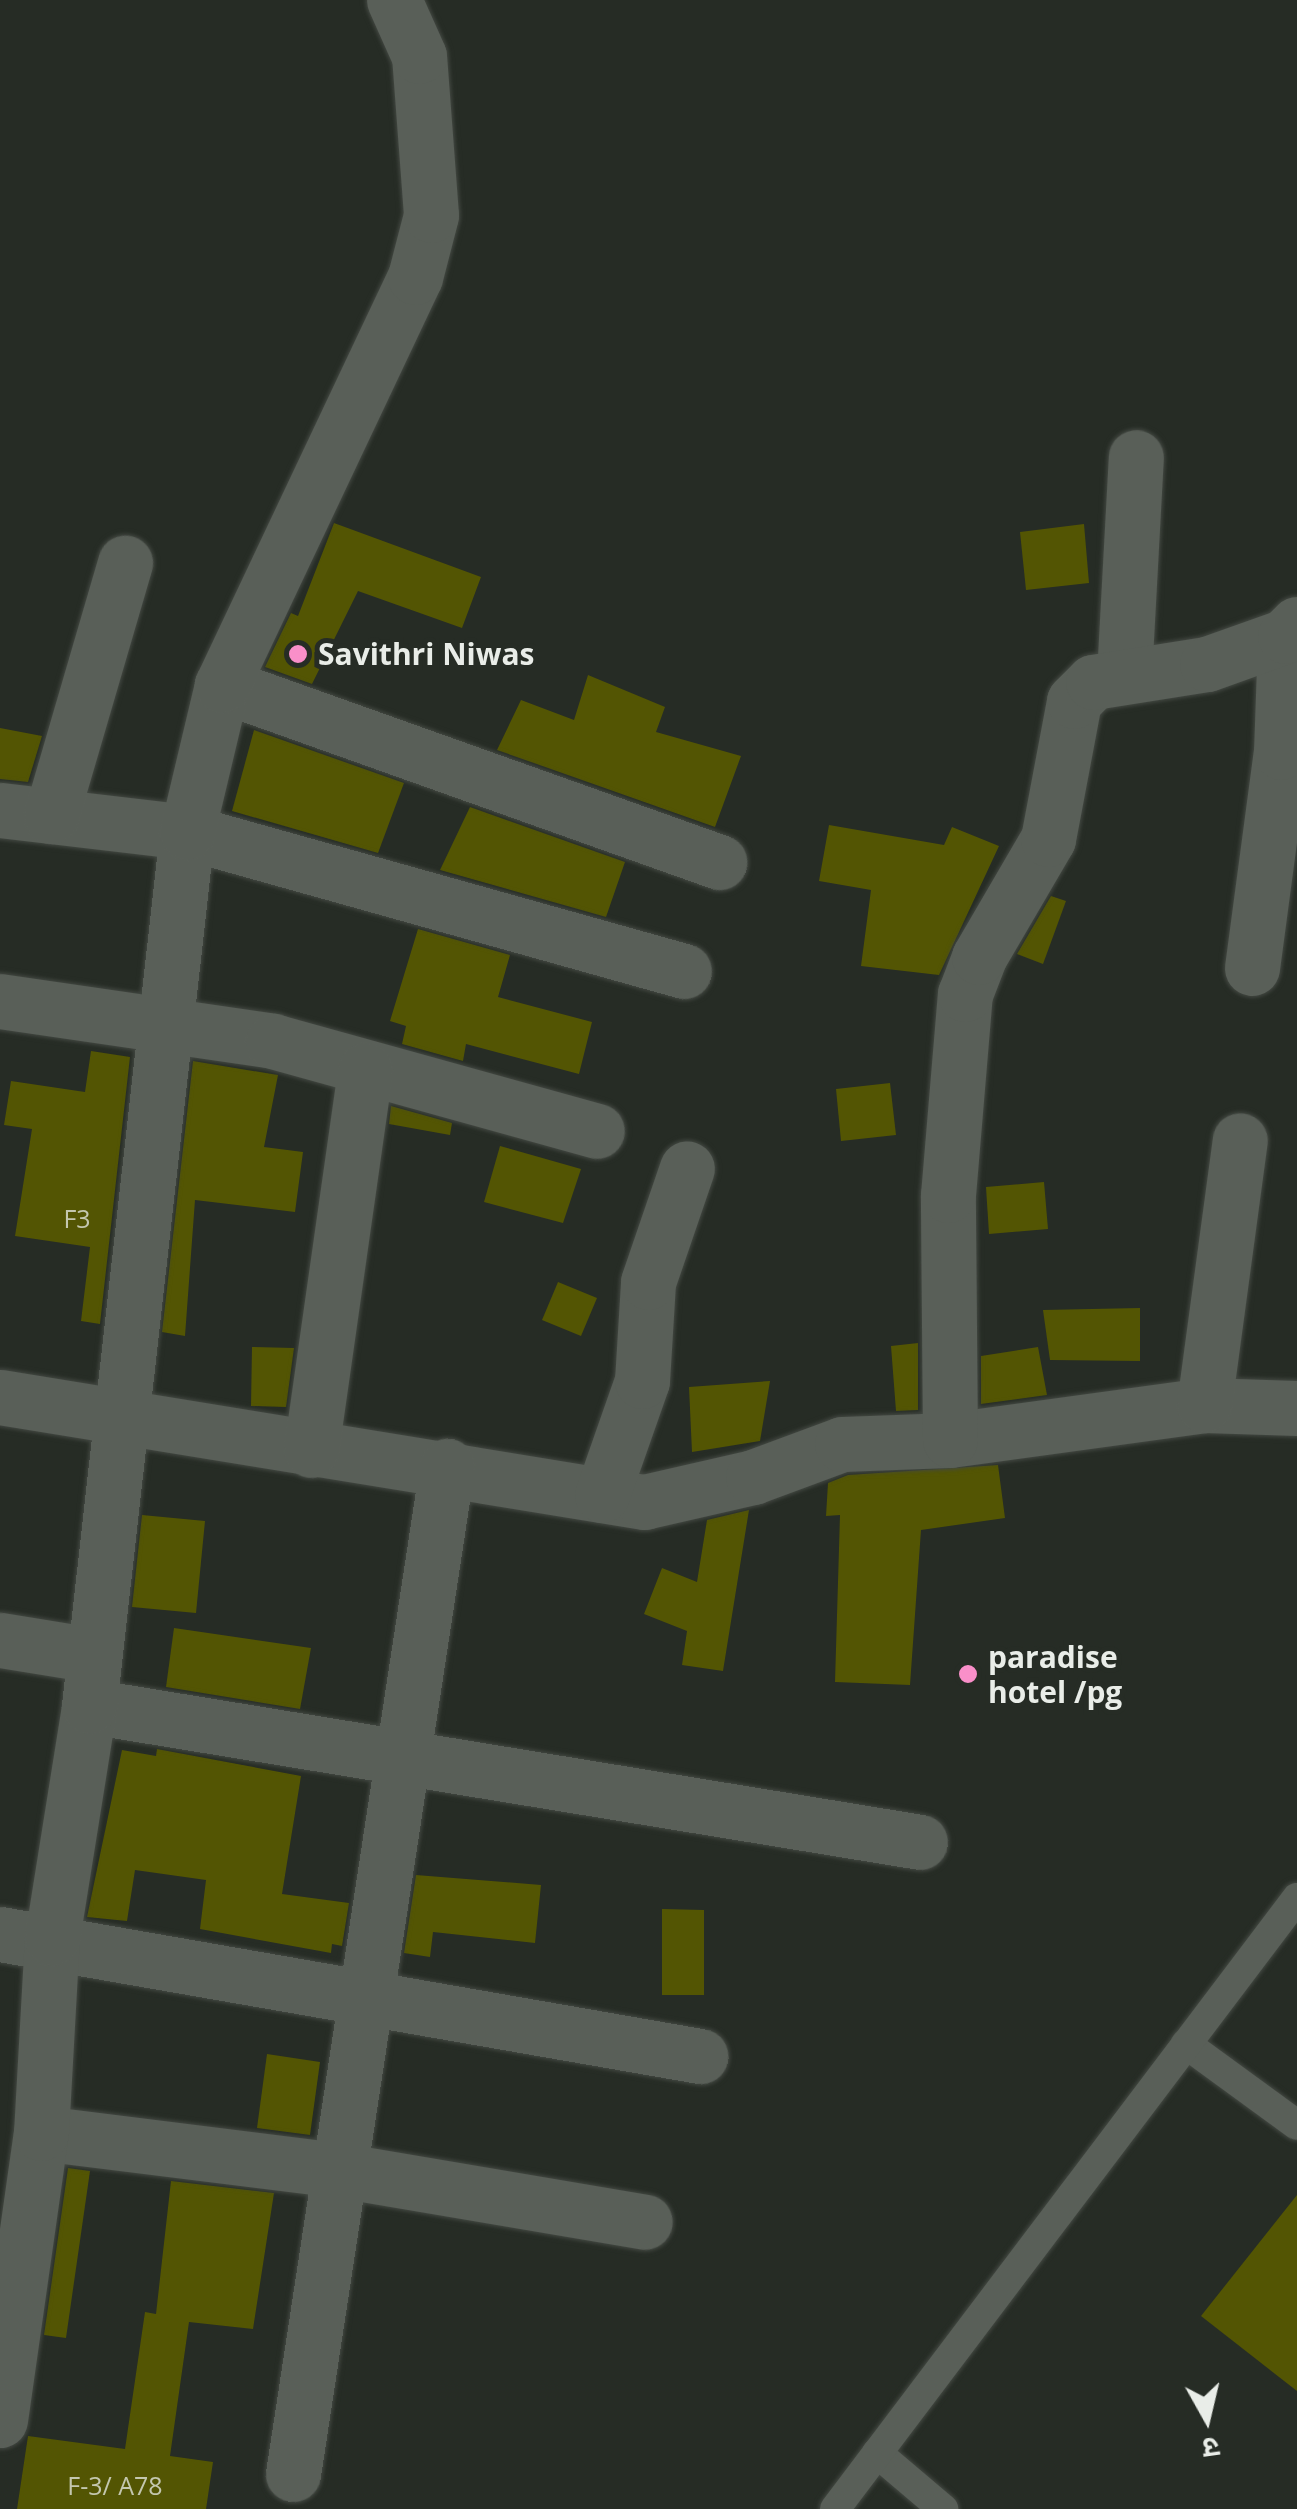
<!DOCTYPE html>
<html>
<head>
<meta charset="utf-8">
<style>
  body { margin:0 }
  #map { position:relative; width:1297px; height:2509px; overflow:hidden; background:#262c25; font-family:"Open Sans","Noto Sans Devanagari",sans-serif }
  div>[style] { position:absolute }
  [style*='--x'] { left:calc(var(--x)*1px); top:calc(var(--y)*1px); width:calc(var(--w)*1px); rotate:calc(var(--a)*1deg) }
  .building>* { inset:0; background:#535503 }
  .roads { filter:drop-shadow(0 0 2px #434842) drop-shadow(0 0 2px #434842) }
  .lane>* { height:30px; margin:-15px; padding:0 15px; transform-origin:15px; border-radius:15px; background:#595f58 }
  .street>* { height:55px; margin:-27.5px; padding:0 27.5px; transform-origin:27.5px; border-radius:27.5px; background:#595f58 }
  .dots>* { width:28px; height:28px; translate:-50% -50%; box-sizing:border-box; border:5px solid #262c25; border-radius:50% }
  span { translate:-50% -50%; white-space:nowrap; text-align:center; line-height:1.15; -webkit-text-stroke:10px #262c25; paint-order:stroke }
  .number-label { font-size:25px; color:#c4c7af }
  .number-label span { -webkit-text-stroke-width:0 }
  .poi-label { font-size:30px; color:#e9ede8; font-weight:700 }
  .left { translate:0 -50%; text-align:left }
  .north { position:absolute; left:1157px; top:2369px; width:100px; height:100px; -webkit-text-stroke:8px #262c25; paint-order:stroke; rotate:172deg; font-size:28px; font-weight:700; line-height:40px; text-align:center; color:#e9ede8 }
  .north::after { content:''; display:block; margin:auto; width:35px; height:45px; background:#e9ede8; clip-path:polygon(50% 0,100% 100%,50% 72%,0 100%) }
</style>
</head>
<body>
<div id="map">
  <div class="building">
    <div style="clip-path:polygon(334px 523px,481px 577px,462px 628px,358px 591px,312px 684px,265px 667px,291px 613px,298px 616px)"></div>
    <div style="clip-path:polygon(1084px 524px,1089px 583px,1026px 590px,1020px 532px)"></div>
    <div style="clip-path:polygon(588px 675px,665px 707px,656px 732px,741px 756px,715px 827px,497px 750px,521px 700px,574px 720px)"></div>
    <div style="clip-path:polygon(0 728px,42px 736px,28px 782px,0 779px)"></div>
    <div style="clip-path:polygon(254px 730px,404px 783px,378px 853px,232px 811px)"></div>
    <div style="clip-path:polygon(470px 807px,625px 862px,606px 917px,440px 870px)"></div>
    <div style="clip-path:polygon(829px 825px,944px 845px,952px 827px,999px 846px,939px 975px,861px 966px,871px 890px,819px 881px)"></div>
    <div style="clip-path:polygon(1051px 896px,1066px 901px,1043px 964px,1017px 954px)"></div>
    <div style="clip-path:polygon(418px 929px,510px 955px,498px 997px,592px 1022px,579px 1074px,466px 1044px,463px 1061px,402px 1044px,406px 1026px,390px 1021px)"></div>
    <div style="clip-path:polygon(91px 1051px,130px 1057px,100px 1324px,81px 1321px,90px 1247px,15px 1236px,32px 1129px,4px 1125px,11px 1081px,85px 1092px)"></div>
    <div style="clip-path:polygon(193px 1061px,278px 1075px,264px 1147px,303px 1152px,295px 1212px,195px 1200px,185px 1336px,162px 1332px)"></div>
    <div style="clip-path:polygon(890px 1083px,896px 1135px,841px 1141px,836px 1089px)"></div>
    <div style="clip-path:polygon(391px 1106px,452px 1123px,450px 1135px,389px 1124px)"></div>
    <div style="clip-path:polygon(500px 1146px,581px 1169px,563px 1223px,484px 1202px)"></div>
    <div style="clip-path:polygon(1044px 1182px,1048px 1229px,989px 1234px,986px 1187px)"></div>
    <div style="clip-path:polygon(558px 1282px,597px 1298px,581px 1336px,542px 1320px)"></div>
    <div style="clip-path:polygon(1140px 1308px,1140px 1361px,1050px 1360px,1043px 1310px)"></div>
    <div style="clip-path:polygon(918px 1343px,918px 1410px,896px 1411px,891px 1346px)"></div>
    <div style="clip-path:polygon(252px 1347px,294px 1348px,286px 1407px,251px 1406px)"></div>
    <div style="clip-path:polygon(1038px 1347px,1047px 1395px,981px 1404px,981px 1356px)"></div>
    <div style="clip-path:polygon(770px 1381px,760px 1441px,692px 1452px,689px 1387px)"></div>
    <div style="clip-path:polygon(998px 1465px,1005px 1518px,921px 1530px,910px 1685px,835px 1682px,840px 1515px,826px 1516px,828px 1483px,848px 1475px)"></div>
    <div style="clip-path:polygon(749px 1510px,723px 1671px,682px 1665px,687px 1631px,644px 1614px,662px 1568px,697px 1582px,707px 1520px)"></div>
    <div style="clip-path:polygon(142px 1515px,205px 1521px,196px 1613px,132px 1607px)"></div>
    <div style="clip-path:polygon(174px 1628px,311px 1648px,300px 1709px,166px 1687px)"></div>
    <div style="clip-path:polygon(157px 1749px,301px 1776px,282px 1894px,349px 1903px,342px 1946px,332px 1944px,331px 1953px,200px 1929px,206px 1880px,135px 1870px,127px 1921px,87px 1917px,122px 1750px,156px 1756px)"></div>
    <div style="clip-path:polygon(416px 1875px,541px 1885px,535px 1943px,433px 1932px,430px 1957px,404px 1953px)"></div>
    <div style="clip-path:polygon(662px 1909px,704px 1910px,704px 1995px,662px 1995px)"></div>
    <div style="clip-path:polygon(267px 2054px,320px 2062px,310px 2135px,257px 2128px)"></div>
    <div style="clip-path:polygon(68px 2168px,90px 2171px,66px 2338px,44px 2335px)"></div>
    <div style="clip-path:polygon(171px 2181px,274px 2193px,253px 2329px,189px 2322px,170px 2456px,213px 2462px,206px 2509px,17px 2509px,28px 2436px,125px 2449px,145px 2312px,156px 2314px)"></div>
    <div style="clip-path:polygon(1297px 2195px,1297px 2391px,1201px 2316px)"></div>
  </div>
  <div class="roads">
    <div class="lane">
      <div style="--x:1186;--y:2044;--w:137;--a:36.1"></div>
      <div style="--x:877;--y:2453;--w:87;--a:40.3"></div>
      <div style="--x:835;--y:2509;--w:766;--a:-52.91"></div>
    </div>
    <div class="street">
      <div style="--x:1124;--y:676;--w:219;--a:-86.9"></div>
      <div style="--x:222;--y:685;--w:528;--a:19.6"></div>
      <div style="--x:0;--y:810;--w:188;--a:6.7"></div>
      <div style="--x:187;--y:832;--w:516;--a:15.63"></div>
      <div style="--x:51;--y:816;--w:264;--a:-73.7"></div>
      <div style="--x:1252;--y:968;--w:218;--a:-82.4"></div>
      <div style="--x:1281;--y:752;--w:116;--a:-88"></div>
      <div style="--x:0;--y:1001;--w:276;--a:8.3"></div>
      <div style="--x:273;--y:1041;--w:336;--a:15.5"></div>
      <div style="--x:0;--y:1397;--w:653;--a:9.26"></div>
      <div style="--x:644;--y:1502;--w:112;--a:-12.9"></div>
      <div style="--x:753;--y:1477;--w:95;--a:-20.3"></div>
      <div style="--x:842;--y:1444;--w:108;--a:-2.1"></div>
      <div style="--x:950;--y:1440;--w:256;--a:-7.8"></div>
      <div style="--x:1204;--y:1405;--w:93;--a:1.8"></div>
      <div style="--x:1204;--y:1405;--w:267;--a:-82.3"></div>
      <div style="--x:950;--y:1440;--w:245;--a:-90.5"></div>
      <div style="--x:948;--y:1195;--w:202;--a:-85.2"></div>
      <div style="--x:965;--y:994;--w:40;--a:-69"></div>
      <div style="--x:979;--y:957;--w:137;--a:-59.7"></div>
      <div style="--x:1048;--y:839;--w:140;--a:-79.3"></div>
      <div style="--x:1074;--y:701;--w:27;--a:-45"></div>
      <div style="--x:1093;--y:682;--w:115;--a:-9"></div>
      <div style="--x:1207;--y:664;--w:83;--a:-19.7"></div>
      <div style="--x:1285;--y:636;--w:17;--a:-45"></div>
      <div style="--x:311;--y:1450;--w:384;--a:-81.9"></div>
      <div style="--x:602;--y:1495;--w:121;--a:-70.7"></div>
      <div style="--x:642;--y:1381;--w:99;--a:-86.5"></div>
      <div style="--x:648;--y:1282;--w:120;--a:-71.1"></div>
      <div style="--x:0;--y:1640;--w:94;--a:9.2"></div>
      <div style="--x:89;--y:1706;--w:842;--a:9.29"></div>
      <div style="--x:0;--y:1934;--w:711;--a:9.89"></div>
      <div style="--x:41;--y:2133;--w:300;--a:7.1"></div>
      <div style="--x:339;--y:2170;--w:310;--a:9.6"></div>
      <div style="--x:0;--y:2420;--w:290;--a:-81.9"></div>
      <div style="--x:41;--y:2133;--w:195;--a:-86.8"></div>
      <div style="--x:52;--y:1938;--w:235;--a:-80.9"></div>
      <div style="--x:89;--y:1706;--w:879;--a:-83.6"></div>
      <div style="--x:187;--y:832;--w:151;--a:-76.6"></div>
      <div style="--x:222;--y:685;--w:451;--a:-64.7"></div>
      <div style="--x:415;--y:277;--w:64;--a:-75.5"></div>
      <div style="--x:431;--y:215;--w:159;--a:-94.3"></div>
      <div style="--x:419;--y:56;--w:61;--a:-114.1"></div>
      <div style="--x:293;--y:2474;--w:1020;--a:-81.31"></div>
    </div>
  </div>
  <div class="dots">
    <div style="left:298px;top:654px;background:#f98fc9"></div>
    <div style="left:968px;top:1674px;background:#f98fc9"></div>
  </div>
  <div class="number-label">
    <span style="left:77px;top:1218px">F3</span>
    <span style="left:115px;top:2485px">F-3/ A78</span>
  </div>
  <div class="poi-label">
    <span class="left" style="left:318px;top:654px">Savithri Niwas</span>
    <span class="left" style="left:988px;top:1674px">paradise<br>hotel /pg</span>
  </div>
  <div class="north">उ</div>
</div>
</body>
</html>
